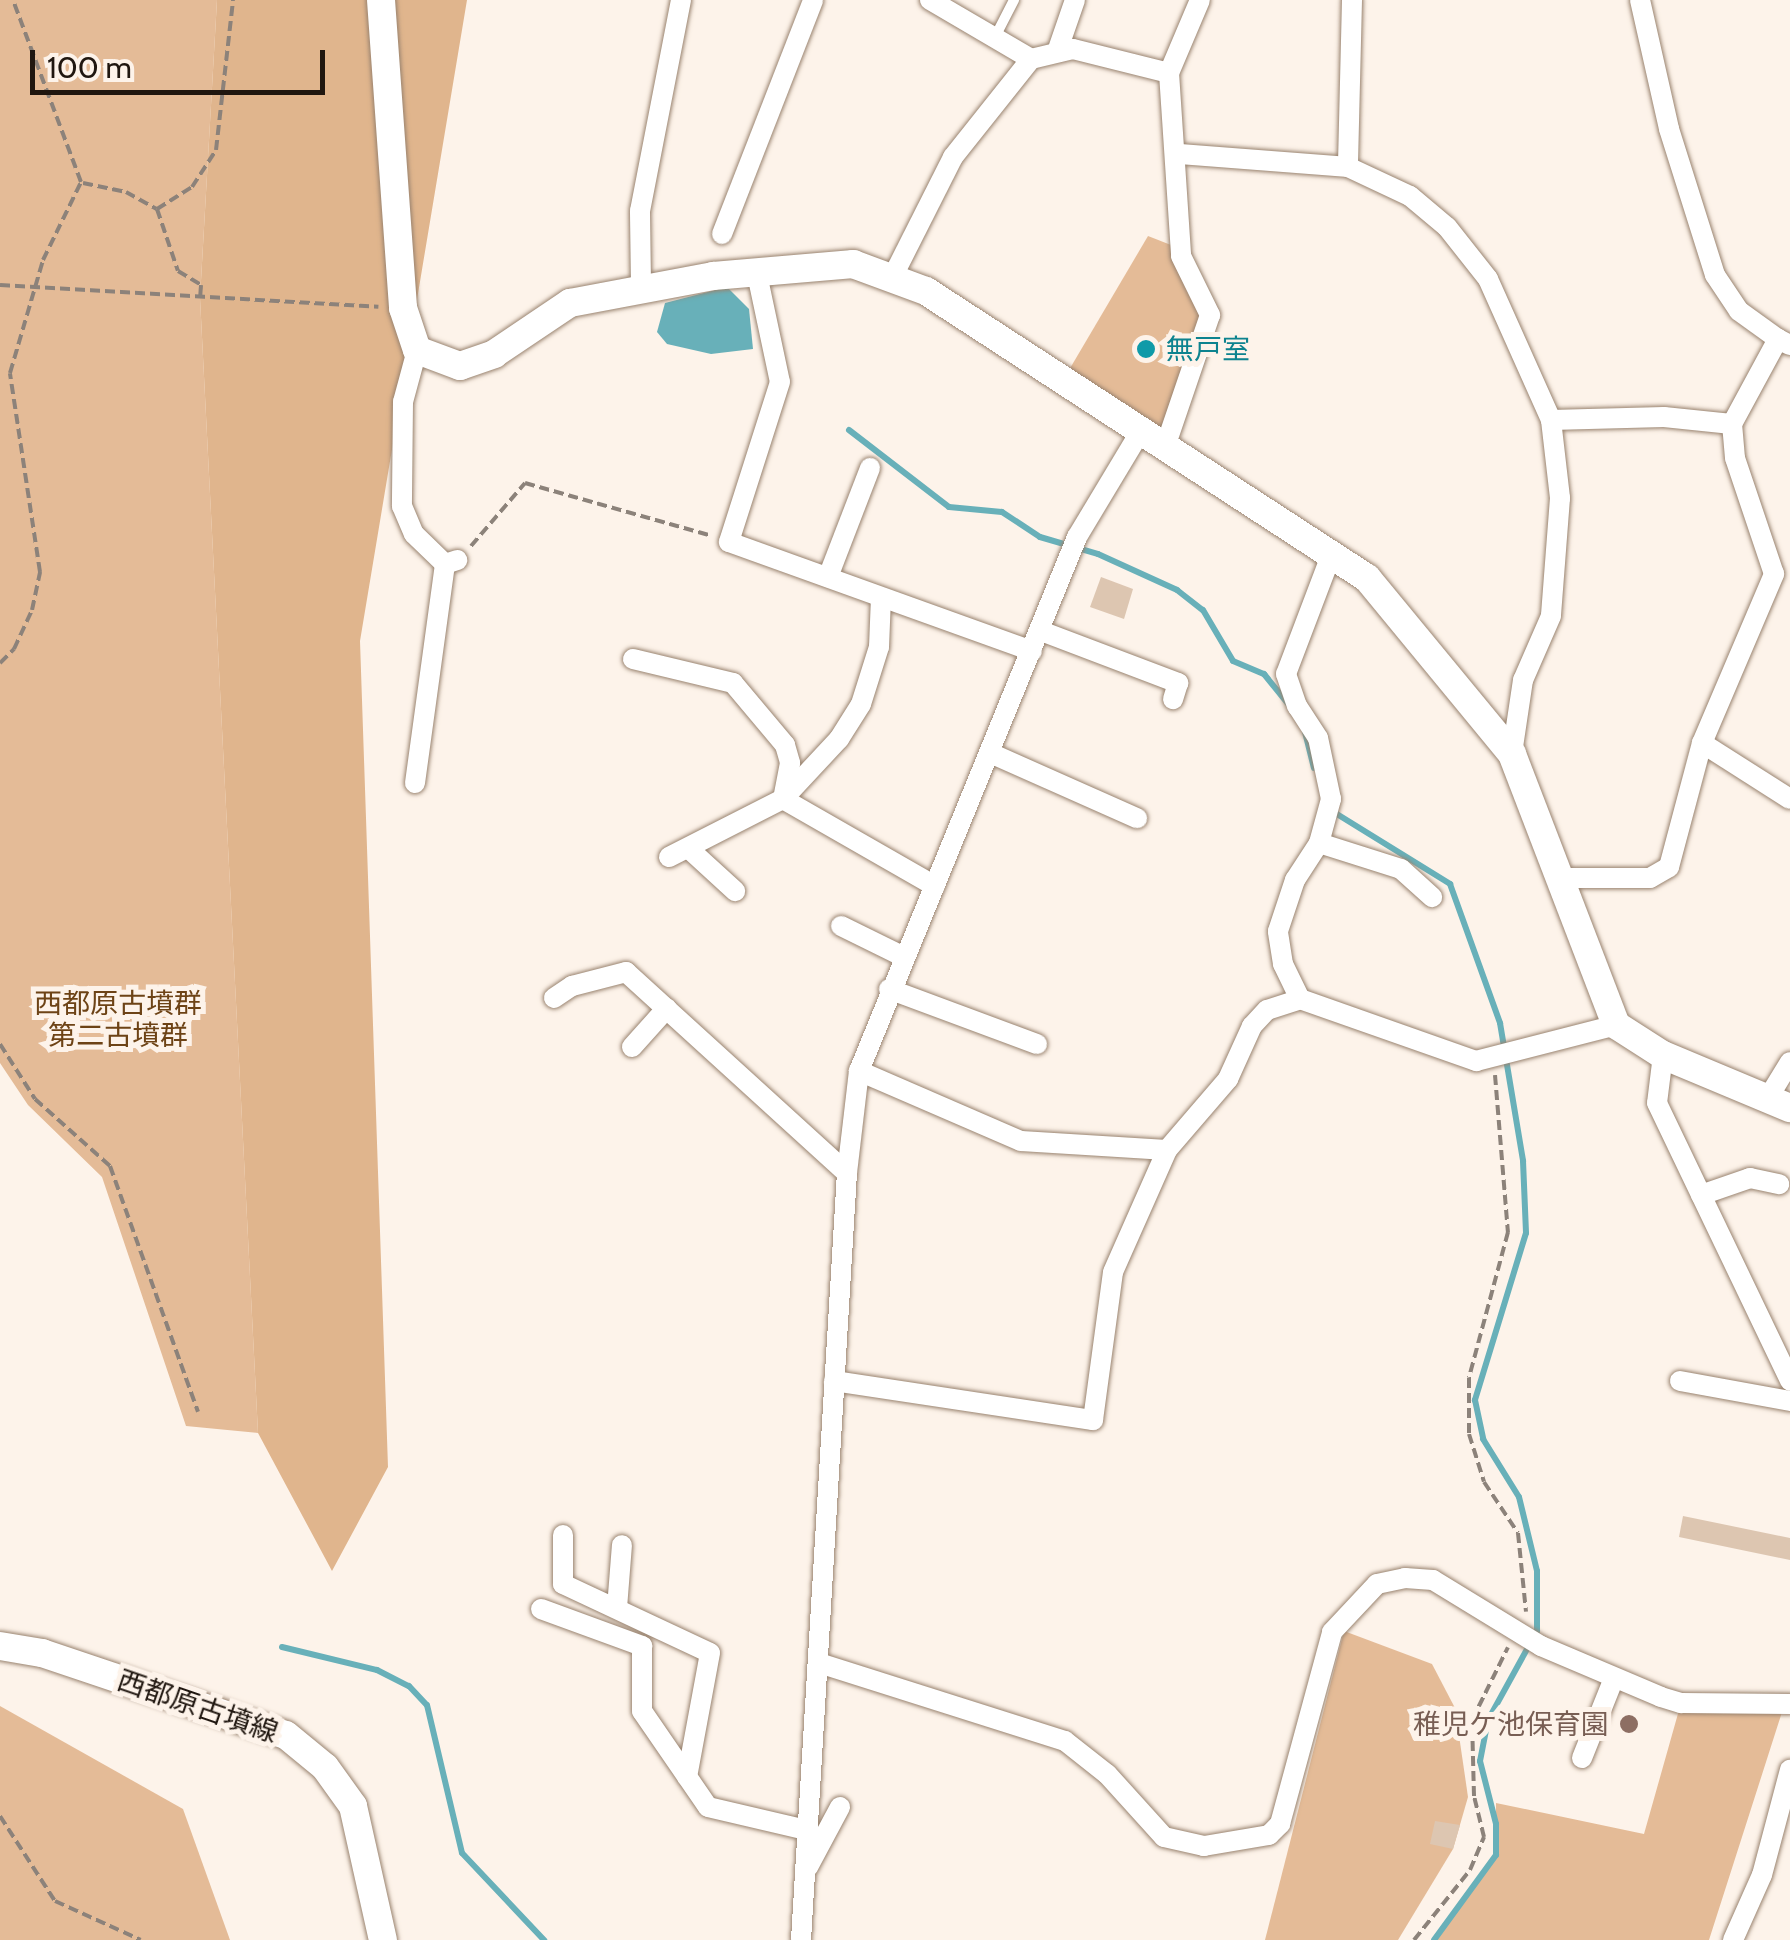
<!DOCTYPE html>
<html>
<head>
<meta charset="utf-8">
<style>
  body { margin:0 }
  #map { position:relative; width:1790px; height:1940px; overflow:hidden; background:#fdf3ea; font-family:Cabin,"Noto Sans JP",sans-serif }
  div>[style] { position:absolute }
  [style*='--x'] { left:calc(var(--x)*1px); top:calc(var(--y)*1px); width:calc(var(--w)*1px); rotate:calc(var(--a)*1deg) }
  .green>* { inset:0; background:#e4bb97 }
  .forest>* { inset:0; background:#e0b58d }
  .water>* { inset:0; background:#68b0b9 }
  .stream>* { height:6px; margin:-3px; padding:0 3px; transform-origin:3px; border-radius:3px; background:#68b0b9 }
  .building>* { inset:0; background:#ddc6b1 }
  .path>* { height:4px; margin-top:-2px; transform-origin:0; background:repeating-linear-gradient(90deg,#8c827a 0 10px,transparent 0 15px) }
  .roads { filter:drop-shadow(0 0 2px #99836f) drop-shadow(0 0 2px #99836f) }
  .lane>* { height:10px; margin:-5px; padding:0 5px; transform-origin:5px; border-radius:5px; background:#fff }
  .street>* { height:20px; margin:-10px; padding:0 10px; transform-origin:10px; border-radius:10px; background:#fff }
  .secondary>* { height:28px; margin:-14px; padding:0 14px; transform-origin:14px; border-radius:14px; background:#fff }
  .dots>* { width:28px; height:28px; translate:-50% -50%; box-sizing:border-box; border:5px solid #fdf3ea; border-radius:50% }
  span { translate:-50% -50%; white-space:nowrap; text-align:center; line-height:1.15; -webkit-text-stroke:10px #fdf3ea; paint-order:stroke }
  .culture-label { font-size:28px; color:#0d838f }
  .left { translate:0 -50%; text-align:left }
  .park-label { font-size:28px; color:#6d4316 }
  .street-label { font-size:28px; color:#201710 }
  .education-label { font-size:28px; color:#785e54 }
  .right { translate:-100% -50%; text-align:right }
  .scale { position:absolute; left:30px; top:50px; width:295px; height:45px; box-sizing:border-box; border:5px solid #201710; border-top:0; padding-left:12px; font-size:30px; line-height:35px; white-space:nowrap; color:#201710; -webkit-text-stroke:8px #fdf3ea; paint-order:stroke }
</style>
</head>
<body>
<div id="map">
  <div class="green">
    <div style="clip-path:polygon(0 0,217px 0,200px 298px,258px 1433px,186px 1426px,102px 1177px,28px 1105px,0 1063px)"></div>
    <div style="clip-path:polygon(1148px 236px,1171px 245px,1203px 313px,1164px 431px,1069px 370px)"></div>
    <div style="clip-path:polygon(1344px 1631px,1432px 1664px,1455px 1708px,1468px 1797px,1453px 1849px,1398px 1940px,1265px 1940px)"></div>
    <div style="clip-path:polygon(1681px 1703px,1783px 1709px,1709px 1940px,1434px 1940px,1496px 1855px,1496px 1803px,1644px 1834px)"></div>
    <div style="clip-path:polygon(0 1706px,183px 1809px,230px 1940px,0 1940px)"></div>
  </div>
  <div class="forest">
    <div style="clip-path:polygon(217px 0,467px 0,360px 641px,388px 1467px,332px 1571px,258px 1433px,200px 298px)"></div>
  </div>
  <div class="water">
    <div style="clip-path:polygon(727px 287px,749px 309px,753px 349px,711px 354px,667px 344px,657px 332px,665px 303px)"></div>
  </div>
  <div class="stream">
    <div style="--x:849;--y:430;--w:126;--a:37.6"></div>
    <div style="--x:949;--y:507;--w:53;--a:5.4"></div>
    <div style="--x:1002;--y:512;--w:45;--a:33.3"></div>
    <div style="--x:1040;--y:537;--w:60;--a:16.3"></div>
    <div style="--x:1098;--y:554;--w:87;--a:24.5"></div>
    <div style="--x:1177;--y:590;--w:33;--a:38"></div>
    <div style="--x:1203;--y:610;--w:59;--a:59.5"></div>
    <div style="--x:1233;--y:661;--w:34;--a:23"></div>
    <div style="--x:1264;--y:674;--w:40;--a:51"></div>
    <div style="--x:1305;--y:732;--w:37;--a:76"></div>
    <div style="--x:1332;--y:811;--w:139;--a:31.7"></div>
    <div style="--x:1450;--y:884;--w:148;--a:70.2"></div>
    <div style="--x:1500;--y:1023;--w:140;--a:80.5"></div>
    <div style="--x:1523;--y:1161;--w:72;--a:87.6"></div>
    <div style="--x:1526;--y:1233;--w:175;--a:107"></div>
    <div style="--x:1475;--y:1400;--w:40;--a:78"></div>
    <div style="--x:1483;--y:1439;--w:68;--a:58.2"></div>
    <div style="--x:1519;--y:1497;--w:76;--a:76.3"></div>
    <div style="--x:1537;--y:1571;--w:60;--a:90"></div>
    <div style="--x:1537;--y:1631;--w:102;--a:118.8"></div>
    <div style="--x:1488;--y:1720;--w:42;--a:101"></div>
    <div style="--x:1480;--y:1761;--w:65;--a:75.7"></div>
    <div style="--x:1496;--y:1824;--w:31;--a:90"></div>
    <div style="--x:1496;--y:1855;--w:105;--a:126.1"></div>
    <div style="--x:282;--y:1647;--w:98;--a:13.6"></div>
    <div style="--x:377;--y:1670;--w:36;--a:27"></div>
    <div style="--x:409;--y:1686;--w:26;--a:47"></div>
    <div style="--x:427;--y:1705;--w:152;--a:76.7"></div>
    <div style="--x:462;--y:1853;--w:120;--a:46.7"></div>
  </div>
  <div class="building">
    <div style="clip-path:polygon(1101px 577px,1133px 589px,1124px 619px,1090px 607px)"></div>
    <div style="clip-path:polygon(1683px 1516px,1790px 1538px,1790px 1560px,1679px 1537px)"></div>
    <div style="clip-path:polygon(1435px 1821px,1460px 1825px,1453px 1849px,1430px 1844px)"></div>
  </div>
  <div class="path">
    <div style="--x:83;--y:183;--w:44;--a:11.8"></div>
    <div style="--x:126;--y:192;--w:35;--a:29"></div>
    <div style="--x:157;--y:209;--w:65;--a:71.3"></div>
    <div style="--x:178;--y:271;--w:27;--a:31"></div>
    <div style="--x:201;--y:285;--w:13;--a:94"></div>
    <div style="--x:157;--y:209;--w:41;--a:-32.2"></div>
    <div style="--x:192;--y:187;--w:44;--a:-57"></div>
    <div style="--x:216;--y:150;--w:151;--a:-83.5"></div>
    <div style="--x:0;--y:285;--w:379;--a:3.3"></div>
    <div style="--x:471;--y:546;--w:83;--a:-49.4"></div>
    <div style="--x:525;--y:483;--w:191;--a:15.8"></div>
    <div style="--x:0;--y:663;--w:20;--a:-45"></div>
    <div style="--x:14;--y:649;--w:43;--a:-65.2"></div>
    <div style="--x:32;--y:610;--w:39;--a:-78"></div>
    <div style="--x:40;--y:572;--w:201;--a:-98.6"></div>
    <div style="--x:10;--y:373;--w:118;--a:-73.7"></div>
    <div style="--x:43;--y:260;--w:87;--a:-64"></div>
    <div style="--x:81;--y:182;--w:194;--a:-110.5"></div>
    <div style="--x:0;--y:1044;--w:65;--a:57.5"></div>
    <div style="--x:35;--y:1099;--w:101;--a:41.8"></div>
    <div style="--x:110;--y:1166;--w:261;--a:70.3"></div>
    <div style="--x:1495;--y:1075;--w:158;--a:85.3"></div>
    <div style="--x:1508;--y:1232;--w:151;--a:105"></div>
    <div style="--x:1469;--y:1378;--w:56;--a:90"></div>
    <div style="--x:1469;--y:1434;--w:50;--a:72.6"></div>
    <div style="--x:1484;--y:1482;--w:61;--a:56.3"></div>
    <div style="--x:1518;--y:1533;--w:79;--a:84.2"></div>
    <div style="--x:0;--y:1816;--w:101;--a:57.1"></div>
    <div style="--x:55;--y:1901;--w:94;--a:24.4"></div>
    <div style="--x:1414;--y:1940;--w:90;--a:-51.3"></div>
    <div style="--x:1470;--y:1870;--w:36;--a:-67"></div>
    <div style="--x:1484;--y:1837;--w:42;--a:-103.7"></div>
    <div style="--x:1474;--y:1796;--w:76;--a:-91.5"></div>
    <div style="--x:1472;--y:1720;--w:81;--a:-63.7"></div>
  </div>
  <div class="roads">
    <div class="lane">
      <div style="--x:995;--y:37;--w:42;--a:-62.8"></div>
    </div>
    <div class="street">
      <div style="--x:1352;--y:0;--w:167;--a:91.4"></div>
      <div style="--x:1348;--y:167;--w:68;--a:25.1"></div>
      <div style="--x:1410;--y:196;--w:48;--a:40"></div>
      <div style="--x:1447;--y:227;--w:66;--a:51.7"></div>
      <div style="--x:1488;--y:279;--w:154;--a:65.9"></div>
      <div style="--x:1551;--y:420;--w:79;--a:83.4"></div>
      <div style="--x:1560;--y:498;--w:118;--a:94.4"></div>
      <div style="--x:1551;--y:616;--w:70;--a:113.6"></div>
      <div style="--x:1523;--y:680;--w:75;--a:98.5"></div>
      <div style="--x:1640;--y:0;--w:132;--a:77.3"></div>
      <div style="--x:1669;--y:129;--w:153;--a:72.5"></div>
      <div style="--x:1715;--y:275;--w:43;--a:56.3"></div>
      <div style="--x:1739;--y:311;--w:48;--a:35.7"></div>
      <div style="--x:1058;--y:49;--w:52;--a:-70.9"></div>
      <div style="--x:1031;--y:59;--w:43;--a:-13.4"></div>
      <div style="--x:1073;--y:49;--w:99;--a:14"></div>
      <div style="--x:1169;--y:73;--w:183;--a:86.2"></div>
      <div style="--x:1181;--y:256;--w:66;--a:63.8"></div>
      <div style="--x:1210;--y:315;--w:139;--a:108.8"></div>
      <div style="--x:1169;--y:73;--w:79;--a:-67"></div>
      <div style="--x:1180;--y:154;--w:169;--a:4.4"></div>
      <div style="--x:722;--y:234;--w:251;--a:-68.7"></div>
      <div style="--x:757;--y:274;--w:110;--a:78"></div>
      <div style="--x:780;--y:382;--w:168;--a:107.7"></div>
      <div style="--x:729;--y:542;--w:322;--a:19.8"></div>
      <div style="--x:893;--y:276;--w:133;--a:-63.2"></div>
      <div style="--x:953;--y:157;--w:125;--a:-51.5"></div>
      <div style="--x:1031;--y:59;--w:117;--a:-149.7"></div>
      <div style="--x:641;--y:285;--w:74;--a:-90.8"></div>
      <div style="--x:640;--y:211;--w:215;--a:-79"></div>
      <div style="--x:417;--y:350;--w:54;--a:105.1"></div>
      <div style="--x:403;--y:402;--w:104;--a:90.6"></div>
      <div style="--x:402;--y:506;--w:30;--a:67"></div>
      <div style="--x:414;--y:534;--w:43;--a:44.1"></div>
      <div style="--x:445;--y:564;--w:13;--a:-18"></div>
      <div style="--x:1551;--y:420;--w:113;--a:-1.5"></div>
      <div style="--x:1664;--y:417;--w:68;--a:5.9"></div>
      <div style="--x:828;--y:577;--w:117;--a:-68.9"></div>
      <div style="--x:1041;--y:631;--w:147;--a:20.8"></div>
      <div style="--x:1178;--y:683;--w:17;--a:107"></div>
      <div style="--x:633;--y:659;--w:103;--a:13.5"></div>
      <div style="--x:733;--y:683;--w:81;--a:50"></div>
      <div style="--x:785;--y:745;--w:19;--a:74"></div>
      <div style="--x:790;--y:763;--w:37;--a:101"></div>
      <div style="--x:783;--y:799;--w:175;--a:29.8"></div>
      <div style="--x:1702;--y:743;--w:104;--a:32.5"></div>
      <div style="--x:990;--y:753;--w:161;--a:23.9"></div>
      <div style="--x:415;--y:783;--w:221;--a:-82.2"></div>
      <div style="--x:1319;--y:843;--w:86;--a:17.6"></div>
      <div style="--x:1401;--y:869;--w:42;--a:42.1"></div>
      <div style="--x:688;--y:848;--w:64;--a:42.5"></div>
      <div style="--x:669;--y:857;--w:128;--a:-27"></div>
      <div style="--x:783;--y:799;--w:82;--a:-47"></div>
      <div style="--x:839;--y:739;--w:41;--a:-57.8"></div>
      <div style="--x:861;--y:704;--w:60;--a:-72.5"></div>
      <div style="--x:879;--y:647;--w:49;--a:-87.7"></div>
      <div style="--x:1561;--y:878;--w:89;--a:0"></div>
      <div style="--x:1650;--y:878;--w:22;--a:-30"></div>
      <div style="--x:1669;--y:867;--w:128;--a:-75.1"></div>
      <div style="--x:1702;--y:743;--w:184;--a:-66.9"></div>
      <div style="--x:1774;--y:574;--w:122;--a:-108.6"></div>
      <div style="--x:1735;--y:458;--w:34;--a:-95"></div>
      <div style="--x:1732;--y:424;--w:97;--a:-61.6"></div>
      <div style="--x:1778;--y:339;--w:13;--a:27"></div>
      <div style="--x:841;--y:926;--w:70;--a:26.2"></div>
      <div style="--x:889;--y:989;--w:158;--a:20.4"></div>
      <div style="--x:554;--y:998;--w:22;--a:-34"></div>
      <div style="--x:572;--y:986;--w:56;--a:-14.5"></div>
      <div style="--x:626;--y:972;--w:299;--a:42.3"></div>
      <div style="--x:1300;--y:999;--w:39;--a:-116"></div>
      <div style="--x:1283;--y:964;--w:33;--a:-99"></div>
      <div style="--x:1278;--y:931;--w:54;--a:-71.6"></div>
      <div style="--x:1295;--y:880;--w:44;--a:-57"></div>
      <div style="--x:1319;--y:843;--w:46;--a:-74.7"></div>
      <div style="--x:1331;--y:799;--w:62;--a:-102"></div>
      <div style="--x:1318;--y:738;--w:38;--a:-123"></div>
      <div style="--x:1297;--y:706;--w:34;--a:-109"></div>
      <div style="--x:1286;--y:674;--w:129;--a:-69.2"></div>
      <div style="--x:632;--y:1047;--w:52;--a:-48.1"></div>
      <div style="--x:1663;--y:1055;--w:48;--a:97.1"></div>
      <div style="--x:1657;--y:1103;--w:308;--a:64.4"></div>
      <div style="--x:859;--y:1071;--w:176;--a:23.4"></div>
      <div style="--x:1021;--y:1141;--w:146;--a:3.5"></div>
      <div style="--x:1167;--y:1150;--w:94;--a:-49.3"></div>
      <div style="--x:1228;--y:1079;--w:58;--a:-65.6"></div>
      <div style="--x:1252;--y:1026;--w:22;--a:-47"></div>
      <div style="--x:1267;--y:1010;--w:35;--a:-18"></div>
      <div style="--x:1300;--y:999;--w:187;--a:19.4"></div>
      <div style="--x:1476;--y:1061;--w:145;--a:-14.4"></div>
      <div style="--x:1768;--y:1098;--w:42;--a:-58.6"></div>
      <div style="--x:1701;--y:1195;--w:52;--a:-19.1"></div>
      <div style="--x:1750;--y:1178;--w:30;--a:12"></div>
      <div style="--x:834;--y:1381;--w:262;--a:8.6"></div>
      <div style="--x:1093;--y:1420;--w:149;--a:-82.3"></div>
      <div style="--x:1113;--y:1272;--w:133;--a:-66.1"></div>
      <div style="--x:1680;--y:1381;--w:112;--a:10.3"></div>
      <div style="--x:563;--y:1535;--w:49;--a:90"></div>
      <div style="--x:563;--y:1584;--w:162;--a:25.1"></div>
      <div style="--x:710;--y:1653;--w:126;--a:100.5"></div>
      <div style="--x:617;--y:1608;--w:63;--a:-85.5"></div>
      <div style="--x:541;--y:1609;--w:108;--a:20.1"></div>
      <div style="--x:642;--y:1646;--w:65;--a:90"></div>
      <div style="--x:642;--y:1711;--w:116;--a:55.5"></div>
      <div style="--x:708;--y:1807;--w:101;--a:13.2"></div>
      <div style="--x:819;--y:1663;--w:258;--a:17.6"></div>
      <div style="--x:1065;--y:1741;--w:53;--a:38.2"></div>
      <div style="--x:1107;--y:1774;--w:85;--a:47.9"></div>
      <div style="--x:1164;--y:1837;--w:41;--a:12.7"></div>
      <div style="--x:1204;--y:1846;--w:66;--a:-9.6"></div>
      <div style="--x:1269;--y:1835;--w:16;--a:-45"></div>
      <div style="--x:1280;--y:1824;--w:199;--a:-74.8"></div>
      <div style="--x:1332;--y:1632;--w:66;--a:-46.8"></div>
      <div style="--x:1377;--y:1584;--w:29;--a:-12"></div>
      <div style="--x:1405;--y:1578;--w:28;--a:4"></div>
      <div style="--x:1433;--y:1580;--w:127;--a:31.4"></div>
      <div style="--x:1541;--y:1646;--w:130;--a:23"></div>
      <div style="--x:1661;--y:1697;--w:21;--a:17"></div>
      <div style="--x:1681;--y:1703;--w:109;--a:0.5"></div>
      <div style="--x:1582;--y:1758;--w:86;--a:-68.2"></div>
      <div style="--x:808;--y:1867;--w:68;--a:-61.9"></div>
      <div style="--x:801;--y:1940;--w:768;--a:-86.57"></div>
      <div style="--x:847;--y:1173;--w:103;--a:-83.3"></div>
      <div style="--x:859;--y:1071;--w:577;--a:-67.79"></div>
      <div style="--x:1077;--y:537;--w:120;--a:-59"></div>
      <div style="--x:1733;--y:1940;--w:71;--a:-66"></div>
      <div style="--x:1762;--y:1875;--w:109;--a:-75.1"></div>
    </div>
    <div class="secondary">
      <div style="--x:381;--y:0;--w:309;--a:85.9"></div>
      <div style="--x:403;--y:308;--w:44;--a:71.6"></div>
      <div style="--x:417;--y:350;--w:46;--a:20.4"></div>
      <div style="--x:460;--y:366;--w:36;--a:-19"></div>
      <div style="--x:494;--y:354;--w:92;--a:-33.9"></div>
      <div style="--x:570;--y:303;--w:146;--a:-10.7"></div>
      <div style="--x:713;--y:276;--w:141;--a:-4.9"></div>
      <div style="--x:853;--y:264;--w:78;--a:20.3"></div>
      <div style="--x:926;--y:291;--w:526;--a:33.06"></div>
      <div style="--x:1367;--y:578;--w:228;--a:50.5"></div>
      <div style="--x:1512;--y:754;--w:290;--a:69"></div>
      <div style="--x:1616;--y:1025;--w:56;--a:32.6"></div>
      <div style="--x:1663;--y:1055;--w:138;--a:22.7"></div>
      <div style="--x:0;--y:1646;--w:43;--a:9.5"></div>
      <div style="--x:42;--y:1653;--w:257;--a:18.6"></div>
      <div style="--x:286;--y:1735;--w:50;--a:39.4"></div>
      <div style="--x:325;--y:1767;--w:48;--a:54.3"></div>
      <div style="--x:353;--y:1806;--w:137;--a:77.4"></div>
    </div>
  </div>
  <div class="dots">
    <div style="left:1146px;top:349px;background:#0f9aa8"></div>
    <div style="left:1629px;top:1724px;background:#8d6e63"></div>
  </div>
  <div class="culture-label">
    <span class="left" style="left:1166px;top:349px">無戸室</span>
  </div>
  <div class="park-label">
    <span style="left:118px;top:1019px">西都原古墳群<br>第二古墳群</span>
  </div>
  <div class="street-label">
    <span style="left:198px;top:1706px;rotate:19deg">西都原古墳線</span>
  </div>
  <div class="education-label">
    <span class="right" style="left:1609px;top:1724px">稚児ケ池保育園</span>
  </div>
  <div class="scale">100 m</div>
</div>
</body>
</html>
